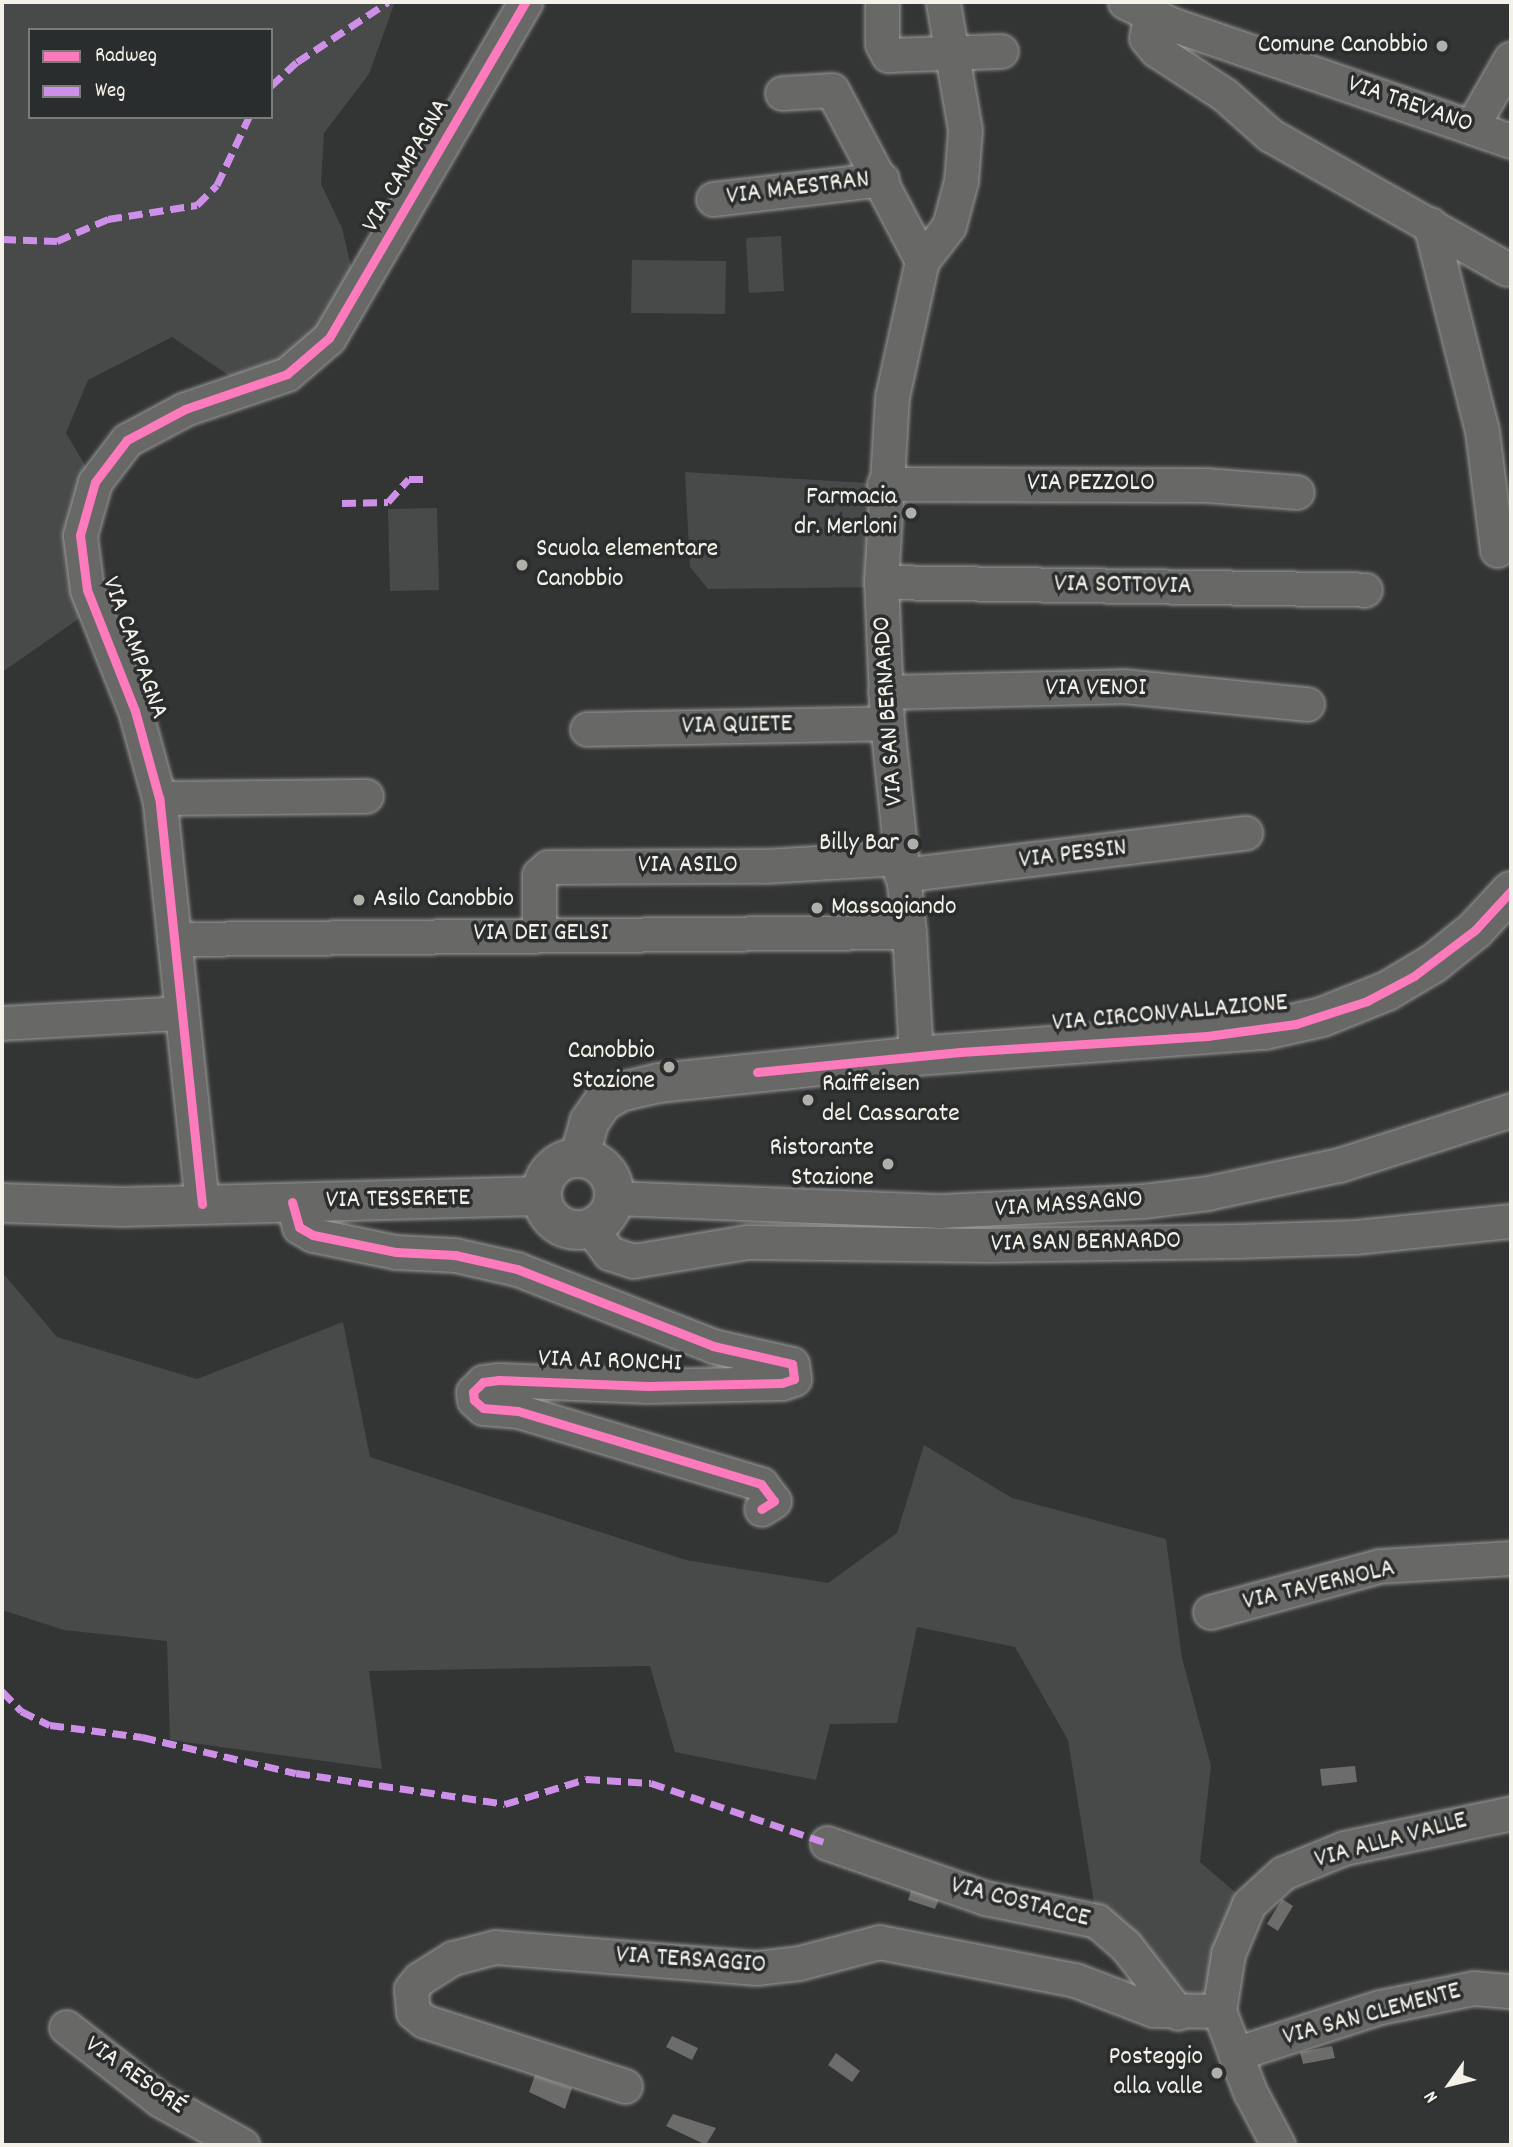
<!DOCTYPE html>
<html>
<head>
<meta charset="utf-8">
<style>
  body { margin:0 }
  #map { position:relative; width:1513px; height:2147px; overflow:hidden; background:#333434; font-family:Dekko,sans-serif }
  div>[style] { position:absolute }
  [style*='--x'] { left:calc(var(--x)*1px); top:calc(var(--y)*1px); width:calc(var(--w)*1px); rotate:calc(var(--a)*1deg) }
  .green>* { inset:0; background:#484a49 }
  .water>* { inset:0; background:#6c6d6b }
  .roads { filter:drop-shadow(0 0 2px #9b9b99) drop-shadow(0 0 2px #9b9b99) }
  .minor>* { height:33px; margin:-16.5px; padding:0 16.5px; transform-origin:16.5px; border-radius:16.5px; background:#686866 }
  .major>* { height:38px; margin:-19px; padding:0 19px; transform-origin:19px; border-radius:19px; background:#686866 }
  .major>.ring { margin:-19px; padding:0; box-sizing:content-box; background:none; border:38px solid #686866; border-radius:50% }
  .quiet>* { height:7px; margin-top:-3.5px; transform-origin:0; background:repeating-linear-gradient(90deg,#ce8fe9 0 14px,transparent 0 21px) }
  .cycleway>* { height:9px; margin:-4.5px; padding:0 4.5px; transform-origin:4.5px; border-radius:4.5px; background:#fd7abc }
  .dots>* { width:19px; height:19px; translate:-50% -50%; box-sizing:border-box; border:4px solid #2a2d2e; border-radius:50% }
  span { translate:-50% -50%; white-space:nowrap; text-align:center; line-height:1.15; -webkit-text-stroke:7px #2a2d2e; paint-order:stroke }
  .poi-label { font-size:26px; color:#f4f1e8 }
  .right { translate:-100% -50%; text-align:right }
  .left { translate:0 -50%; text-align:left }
  .street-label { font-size:26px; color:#f4f1e8 }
  .frame { position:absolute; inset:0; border:4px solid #f4f1e8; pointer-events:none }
  .legend { position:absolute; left:28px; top:28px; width:245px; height:91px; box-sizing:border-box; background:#2a2d2e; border:2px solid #7b7b78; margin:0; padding:9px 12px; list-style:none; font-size:21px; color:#f4f1e8 }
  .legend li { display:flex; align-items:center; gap:14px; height:35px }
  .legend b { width:35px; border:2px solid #7b7b78 }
  .north { position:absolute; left:1415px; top:2049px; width:70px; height:70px; -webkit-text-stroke:5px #2a2d2e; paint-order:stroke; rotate:236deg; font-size:19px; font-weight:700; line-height:28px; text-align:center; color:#f4f1e8 }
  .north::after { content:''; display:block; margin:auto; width:24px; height:32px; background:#f4f1e8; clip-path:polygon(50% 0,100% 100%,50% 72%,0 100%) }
</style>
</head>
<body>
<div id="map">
  <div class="green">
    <div style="clip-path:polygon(evenodd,2px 2px,395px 2px,369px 74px,324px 133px,321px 184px,342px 228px,354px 279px,298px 355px,237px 381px,172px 337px,88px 380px,66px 433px,95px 482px,80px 618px,2px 672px,2px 2px,30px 30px,271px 30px,271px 117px,30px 117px,30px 30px)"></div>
    <div style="clip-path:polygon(781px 236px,784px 291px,749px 293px,746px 238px)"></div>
    <div style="clip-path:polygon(632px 260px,726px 261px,725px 314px,631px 313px)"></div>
    <div style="clip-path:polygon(685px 472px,884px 484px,881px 587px,708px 589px,690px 567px)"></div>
    <div style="clip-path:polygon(437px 508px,439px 590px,390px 591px,388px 509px)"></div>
    <div style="clip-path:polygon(2px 1272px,57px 1337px,197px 1379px,343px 1322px,370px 1457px,686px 1560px,828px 1583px,897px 1533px,924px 1445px,1012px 1498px,1166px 1539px,1182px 1658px,1211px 1766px,1200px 1862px,1249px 1904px,1222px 1983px,1178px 2013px,1097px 1921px,1068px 1740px,1015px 1647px,917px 1627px,897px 1723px,830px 1724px,816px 1780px,675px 1752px,650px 1666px,369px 1671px,382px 1769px,170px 1740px,167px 1641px,64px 1630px,2px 1610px)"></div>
  </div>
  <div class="water">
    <div style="clip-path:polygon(1355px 1766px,1357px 1782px,1322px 1786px,1320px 1769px)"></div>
    <div style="clip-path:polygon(912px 1888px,940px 1897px,935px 1909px,908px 1900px)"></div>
    <div style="clip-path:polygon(1282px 1899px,1293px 1906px,1278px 1931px,1267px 1924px)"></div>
    <div style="clip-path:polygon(672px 2036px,698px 2048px,692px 2060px,666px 2047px)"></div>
    <div style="clip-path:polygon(1332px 2046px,1335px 2058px,1303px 2064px,1300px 2052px)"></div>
    <div style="clip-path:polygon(836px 2053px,860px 2071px,852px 2082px,828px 2065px)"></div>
    <div style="clip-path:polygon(535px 2075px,572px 2088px,565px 2109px,529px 2092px)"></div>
    <div style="clip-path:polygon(673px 2114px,716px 2128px,706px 2145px,666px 2126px)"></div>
  </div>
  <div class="roads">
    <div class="minor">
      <div style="--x:882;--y:2;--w:42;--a:90"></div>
      <div style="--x:882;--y:44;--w:13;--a:61"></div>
      <div style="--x:888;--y:55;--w:113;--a:-2"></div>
      <div style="--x:1125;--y:2;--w:51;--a:25.6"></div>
      <div style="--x:1171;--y:24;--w:360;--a:19"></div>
      <div style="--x:1150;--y:16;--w:22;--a:100"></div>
      <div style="--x:1146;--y:38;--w:16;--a:50"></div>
      <div style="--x:1156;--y:50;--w:82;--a:33.1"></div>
      <div style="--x:1225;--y:95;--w:60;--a:41.6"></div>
      <div style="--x:1270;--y:135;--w:272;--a:29.5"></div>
      <div style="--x:782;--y:93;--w:50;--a:-3.4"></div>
      <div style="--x:832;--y:90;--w:193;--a:62.2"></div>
      <div style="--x:1472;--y:126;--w:78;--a:-60.2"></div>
      <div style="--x:713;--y:199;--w:170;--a:-6.7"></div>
      <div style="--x:1430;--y:224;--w:213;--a:75.9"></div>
      <div style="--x:1482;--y:431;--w:120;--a:82.8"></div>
      <div style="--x:884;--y:484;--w:322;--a:0.2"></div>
      <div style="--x:1206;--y:485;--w:91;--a:4.4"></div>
      <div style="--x:881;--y:582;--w:484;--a:0.9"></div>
      <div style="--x:885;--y:692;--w:238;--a:-1.4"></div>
      <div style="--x:1123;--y:686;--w:185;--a:5.6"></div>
      <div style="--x:587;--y:729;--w:300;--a:-1.1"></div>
      <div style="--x:159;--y:798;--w:207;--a:-0.6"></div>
      <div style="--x:901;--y:875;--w:347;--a:-7"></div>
      <div style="--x:539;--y:933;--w:58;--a:-90"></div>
      <div style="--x:539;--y:875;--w:12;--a:-42"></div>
      <div style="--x:548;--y:867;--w:217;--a:-0.3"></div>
      <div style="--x:765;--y:866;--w:135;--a:-3.4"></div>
      <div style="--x:174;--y:939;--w:735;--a:-0.55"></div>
      <div style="--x:2;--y:1023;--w:178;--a:-3.2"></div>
      <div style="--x:916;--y:1056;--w:124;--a:-93.2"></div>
      <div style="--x:909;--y:932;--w:210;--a:-96"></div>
      <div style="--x:887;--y:723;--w:141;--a:-92.4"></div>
      <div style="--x:881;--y:582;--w:185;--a:-86.6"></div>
      <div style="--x:892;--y:397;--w:139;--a:-77.6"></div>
      <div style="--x:922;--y:261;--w:44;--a:-52.4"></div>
      <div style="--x:949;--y:226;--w:47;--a:-75.1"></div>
      <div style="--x:961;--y:181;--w:51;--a:-85.5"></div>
      <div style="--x:965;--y:130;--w:130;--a:-99.8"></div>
      <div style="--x:614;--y:1198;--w:326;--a:2.3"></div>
      <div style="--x:940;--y:1211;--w:203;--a:-2.8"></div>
      <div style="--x:1143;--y:1201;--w:65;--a:-7"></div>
      <div style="--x:1208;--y:1193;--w:134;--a:-12.1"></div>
      <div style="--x:1339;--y:1165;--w:181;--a:-17.7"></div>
      <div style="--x:292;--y:1202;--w:26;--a:74"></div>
      <div style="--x:299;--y:1227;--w:16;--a:30"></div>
      <div style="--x:313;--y:1235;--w:85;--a:11.6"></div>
      <div style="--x:396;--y:1252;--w:59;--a:2.9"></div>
      <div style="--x:455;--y:1255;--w:64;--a:12.7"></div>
      <div style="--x:517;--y:1269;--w:211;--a:21.4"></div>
      <div style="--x:713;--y:1346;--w:81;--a:12.8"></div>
      <div style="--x:792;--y:1364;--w:15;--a:82"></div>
      <div style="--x:794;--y:1379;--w:13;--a:162"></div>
      <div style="--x:782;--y:1383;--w:134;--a:178.7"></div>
      <div style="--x:648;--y:1386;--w:149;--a:-177.7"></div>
      <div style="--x:499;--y:1380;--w:16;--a:173"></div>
      <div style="--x:483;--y:1382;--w:14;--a:135"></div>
      <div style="--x:473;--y:1392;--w:8;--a:83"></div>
      <div style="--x:474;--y:1400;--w:12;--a:42"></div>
      <div style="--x:483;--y:1408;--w:35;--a:5"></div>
      <div style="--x:518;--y:1411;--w:254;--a:16.7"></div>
      <div style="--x:761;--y:1484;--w:21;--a:53"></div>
      <div style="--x:774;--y:1501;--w:15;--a:148"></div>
      <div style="--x:202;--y:1204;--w:408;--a:-96"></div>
      <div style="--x:159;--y:798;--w:90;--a:-105.4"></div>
      <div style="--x:135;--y:711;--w:130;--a:-111.6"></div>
      <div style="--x:87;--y:590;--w:55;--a:-97.3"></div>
      <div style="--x:80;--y:535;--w:55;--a:-74.2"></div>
      <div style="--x:95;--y:482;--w:53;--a:-52.7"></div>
      <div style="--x:127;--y:440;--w:66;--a:-28.1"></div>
      <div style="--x:185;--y:409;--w:108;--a:-18.9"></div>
      <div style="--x:287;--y:374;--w:55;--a:-40.6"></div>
      <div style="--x:329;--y:338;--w:389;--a:-59.7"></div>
      <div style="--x:591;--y:1228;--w:31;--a:54"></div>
      <div style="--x:609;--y:1253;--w:25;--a:18"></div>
      <div style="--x:633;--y:1261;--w:116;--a:-9.5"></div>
      <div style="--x:747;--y:1242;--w:240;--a:0.7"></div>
      <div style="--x:987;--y:1245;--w:250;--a:-0.9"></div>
      <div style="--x:1237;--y:1241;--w:118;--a:-1.9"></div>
      <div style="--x:1355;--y:1237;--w:157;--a:-5.9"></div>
      <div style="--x:1210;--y:1612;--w:175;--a:-15.2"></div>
      <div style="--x:1379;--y:1566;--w:132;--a:-3.5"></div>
      <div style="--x:827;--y:1843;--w:167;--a:19.2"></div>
      <div style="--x:985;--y:1898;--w:114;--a:11.6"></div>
      <div style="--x:1097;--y:1921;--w:37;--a:41"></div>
      <div style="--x:1125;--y:1945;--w:86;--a:52.1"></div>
      <div style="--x:66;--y:2027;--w:119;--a:37.8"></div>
      <div style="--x:160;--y:2100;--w:94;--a:28.8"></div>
      <div style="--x:1235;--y:2054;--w:152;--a:-18"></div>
      <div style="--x:1380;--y:2007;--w:95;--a:-11.5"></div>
      <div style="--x:1473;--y:1988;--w:38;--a:5"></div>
      <div style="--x:625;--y:2086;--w:211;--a:-162.1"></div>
      <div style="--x:424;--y:2021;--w:14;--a:-141"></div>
      <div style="--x:413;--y:2012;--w:23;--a:-95"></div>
      <div style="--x:411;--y:1989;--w:13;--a:-51"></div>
      <div style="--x:419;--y:1979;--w:40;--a:-32"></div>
      <div style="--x:453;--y:1958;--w:43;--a:-14.7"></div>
      <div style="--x:495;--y:1947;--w:262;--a:4.6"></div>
      <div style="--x:756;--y:1968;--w:43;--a:-6.6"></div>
      <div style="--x:799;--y:1963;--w:83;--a:-14.7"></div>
      <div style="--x:879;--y:1942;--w:200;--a:11"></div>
      <div style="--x:1075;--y:1980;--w:84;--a:21"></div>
      <div style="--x:1153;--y:2010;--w:66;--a:0.9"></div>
      <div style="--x:1278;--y:2145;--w:60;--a:-117.8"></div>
      <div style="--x:1250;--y:2092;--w:87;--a:-110.9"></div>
      <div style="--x:1219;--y:2011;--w:58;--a:-81"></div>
      <div style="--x:1228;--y:1954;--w:54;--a:-67.2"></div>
      <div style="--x:1249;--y:1904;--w:46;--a:-42.4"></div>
      <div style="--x:1283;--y:1873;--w:66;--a:-22.3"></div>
      <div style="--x:1344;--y:1848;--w:171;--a:-11.8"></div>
    </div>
    <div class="major">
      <div class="ring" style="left:542px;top:1158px;width:34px;height:34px"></div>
      <div style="--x:579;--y:1158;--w:37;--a:-74"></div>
      <div style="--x:589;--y:1122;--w:24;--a:-55"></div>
      <div style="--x:603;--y:1102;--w:20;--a:-30"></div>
      <div style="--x:620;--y:1092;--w:40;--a:-13"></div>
      <div style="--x:659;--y:1083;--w:258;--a:-6"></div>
      <div style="--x:916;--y:1056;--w:350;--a:-4.3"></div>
      <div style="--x:1265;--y:1030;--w:58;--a:-12.8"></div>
      <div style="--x:1322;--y:1017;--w:70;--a:-21.8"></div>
      <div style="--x:1387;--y:991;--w:55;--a:-30.8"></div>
      <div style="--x:1434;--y:963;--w:53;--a:-38.8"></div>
      <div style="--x:1475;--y:930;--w:53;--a:-47.3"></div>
      <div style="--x:2;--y:1203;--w:121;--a:1.9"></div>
      <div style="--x:123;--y:1207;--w:419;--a:-1.5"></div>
    </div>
  </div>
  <div class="quiet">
    <div style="--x:271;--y:86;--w:35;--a:-43"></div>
    <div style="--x:297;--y:62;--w:109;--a:-33.4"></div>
    <div style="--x:2;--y:239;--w:55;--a:2.1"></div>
    <div style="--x:57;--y:241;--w:56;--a:-23.3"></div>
    <div style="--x:108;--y:219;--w:90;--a:-8.9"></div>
    <div style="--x:197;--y:205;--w:28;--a:-45"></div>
    <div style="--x:217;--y:185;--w:75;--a:-64.8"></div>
    <div style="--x:342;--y:503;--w:46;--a:-1.2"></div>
    <div style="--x:388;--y:502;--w:31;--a:-48"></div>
    <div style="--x:409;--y:479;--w:21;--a:0"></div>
    <div style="--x:2;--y:1691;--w:28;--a:46"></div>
    <div style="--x:21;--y:1711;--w:32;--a:26"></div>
    <div style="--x:50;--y:1725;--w:93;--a:7.4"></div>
    <div style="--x:142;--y:1737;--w:158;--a:13.2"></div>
    <div style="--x:296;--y:1773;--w:211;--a:8.4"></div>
    <div style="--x:505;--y:1804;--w:85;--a:-17.2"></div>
    <div style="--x:586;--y:1779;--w:65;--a:3.5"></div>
    <div style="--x:651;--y:1783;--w:186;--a:18.8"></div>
  </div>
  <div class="cycleway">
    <div style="--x:757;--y:1072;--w:204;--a:-5.6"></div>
    <div style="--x:960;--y:1052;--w:248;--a:-3.7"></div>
    <div style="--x:1207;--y:1036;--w:90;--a:-7.7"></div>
    <div style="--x:1296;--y:1024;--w:75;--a:-17.9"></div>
    <div style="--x:1367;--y:1001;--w:53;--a:-28"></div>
    <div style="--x:1414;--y:976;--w:76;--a:-37"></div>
    <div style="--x:1475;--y:930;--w:53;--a:-47.3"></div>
    <div style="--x:292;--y:1202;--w:26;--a:74"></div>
    <div style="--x:299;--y:1227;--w:16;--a:30"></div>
    <div style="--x:313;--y:1235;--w:85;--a:11.6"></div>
    <div style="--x:396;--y:1252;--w:59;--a:2.9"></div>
    <div style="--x:455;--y:1255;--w:64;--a:12.7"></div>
    <div style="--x:517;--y:1269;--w:211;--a:21.4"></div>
    <div style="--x:713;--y:1346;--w:81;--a:12.8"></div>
    <div style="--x:792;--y:1364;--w:15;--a:82"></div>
    <div style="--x:794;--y:1379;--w:13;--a:162"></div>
    <div style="--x:782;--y:1383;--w:134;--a:178.7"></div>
    <div style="--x:648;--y:1386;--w:149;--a:-177.7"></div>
    <div style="--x:499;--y:1380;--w:16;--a:173"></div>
    <div style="--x:483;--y:1382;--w:14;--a:135"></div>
    <div style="--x:473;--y:1392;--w:8;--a:83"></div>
    <div style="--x:474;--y:1400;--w:12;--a:42"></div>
    <div style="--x:483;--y:1408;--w:35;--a:5"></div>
    <div style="--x:518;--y:1411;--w:254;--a:16.7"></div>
    <div style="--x:761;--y:1484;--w:21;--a:53"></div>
    <div style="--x:774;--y:1501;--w:15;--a:148"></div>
    <div style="--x:202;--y:1204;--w:408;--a:-96"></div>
    <div style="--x:159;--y:798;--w:90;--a:-105.4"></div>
    <div style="--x:135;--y:711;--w:130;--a:-111.6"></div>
    <div style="--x:87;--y:590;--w:55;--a:-97.3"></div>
    <div style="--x:80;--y:535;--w:55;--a:-74.2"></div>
    <div style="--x:95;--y:482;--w:53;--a:-52.7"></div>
    <div style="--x:127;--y:440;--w:66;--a:-28.1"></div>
    <div style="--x:185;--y:409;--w:108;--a:-18.9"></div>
    <div style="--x:287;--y:374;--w:55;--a:-40.6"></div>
    <div style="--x:329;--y:338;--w:389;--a:-59.7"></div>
  </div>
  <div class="dots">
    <div style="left:1442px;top:46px;background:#b0afa9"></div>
    <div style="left:911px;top:513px;background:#b0afa9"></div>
    <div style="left:522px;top:565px;background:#b0afa9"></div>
    <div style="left:913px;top:844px;background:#b0afa9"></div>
    <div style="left:359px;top:900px;background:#b0afa9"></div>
    <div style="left:817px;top:908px;background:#b0afa9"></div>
    <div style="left:669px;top:1067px;background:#b0afa9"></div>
    <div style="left:808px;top:1100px;background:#b0afa9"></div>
    <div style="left:888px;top:1164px;background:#b0afa9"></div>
    <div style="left:1217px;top:2073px;background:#b0afa9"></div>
  </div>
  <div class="poi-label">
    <span class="right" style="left:1428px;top:46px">Comune Canobbio</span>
    <span class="right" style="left:897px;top:513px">Farmacia<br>dr. Merloni</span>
    <span class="left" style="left:536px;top:565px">Scuola elementare<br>Canobbio</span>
    <span class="right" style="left:899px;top:844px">Billy Bar</span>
    <span class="left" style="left:373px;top:900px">Asilo Canobbio</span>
    <span class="left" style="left:831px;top:908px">Massagiando</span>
    <span class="right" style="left:655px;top:1067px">Canobbio<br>Stazione</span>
    <span class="left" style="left:822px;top:1100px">Raiffeisen<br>del Cassarate</span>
    <span class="right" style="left:874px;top:1164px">Ristorante<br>Stazione</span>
    <span class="right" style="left:1203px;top:2073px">Posteggio<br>alla valle</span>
  </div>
  <div class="street-label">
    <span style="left:1410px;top:105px;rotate:19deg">VIA TREVANO</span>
    <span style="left:407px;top:166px;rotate:-60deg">VIA CAMPAGNA</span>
    <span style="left:798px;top:189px;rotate:-7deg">VIA MAESTRAN</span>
    <span style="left:1091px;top:484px">VIA PEZZOLO</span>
    <span style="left:1123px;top:586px;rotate:1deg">VIA SOTTOVIA</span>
    <span style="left:134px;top:648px;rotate:70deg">VIA CAMPAGNA</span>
    <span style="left:1096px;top:689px">VIA VENOI</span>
    <span style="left:889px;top:711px;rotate:-94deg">VIA SAN BERNARDO</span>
    <span style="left:737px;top:726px;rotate:-1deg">VIA QUIETE</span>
    <span style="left:1073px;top:855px;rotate:-7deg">VIA PESSIN</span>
    <span style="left:688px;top:866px">VIA ASILO</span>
    <span style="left:541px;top:934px">VIA DEI GELSI</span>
    <span style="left:1170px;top:1014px;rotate:-5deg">VIA CIRCONVALLAZIONE</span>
    <span style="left:398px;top:1200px;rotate:-1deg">VIA TESSERETE</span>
    <span style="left:1069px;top:1205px;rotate:-4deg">VIA MASSAGNO</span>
    <span style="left:1086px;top:1243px;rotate:-1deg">VIA SAN BERNARDO</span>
    <span style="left:610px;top:1362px;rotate:2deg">VIA AI RONCHI</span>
    <span style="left:1319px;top:1586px;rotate:-13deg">VIA TAVERNOLA</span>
    <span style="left:1391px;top:1841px;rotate:-15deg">VIA ALLA VALLE</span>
    <span style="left:1020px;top:1903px;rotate:14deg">VIA COSTACCE</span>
    <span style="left:691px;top:1961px;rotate:4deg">VIA TERSAGGIO</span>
    <span style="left:1372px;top:2015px;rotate:-15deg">VIA SAN CLEMENTE</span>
    <span style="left:135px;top:2076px;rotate:35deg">VIA RESORÉ</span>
  </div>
  <div class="frame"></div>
  <ul class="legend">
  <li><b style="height:9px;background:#fd7abc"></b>Radweg</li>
  <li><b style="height:9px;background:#ce8fe9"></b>Weg</li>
  </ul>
  <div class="north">N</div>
</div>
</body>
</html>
